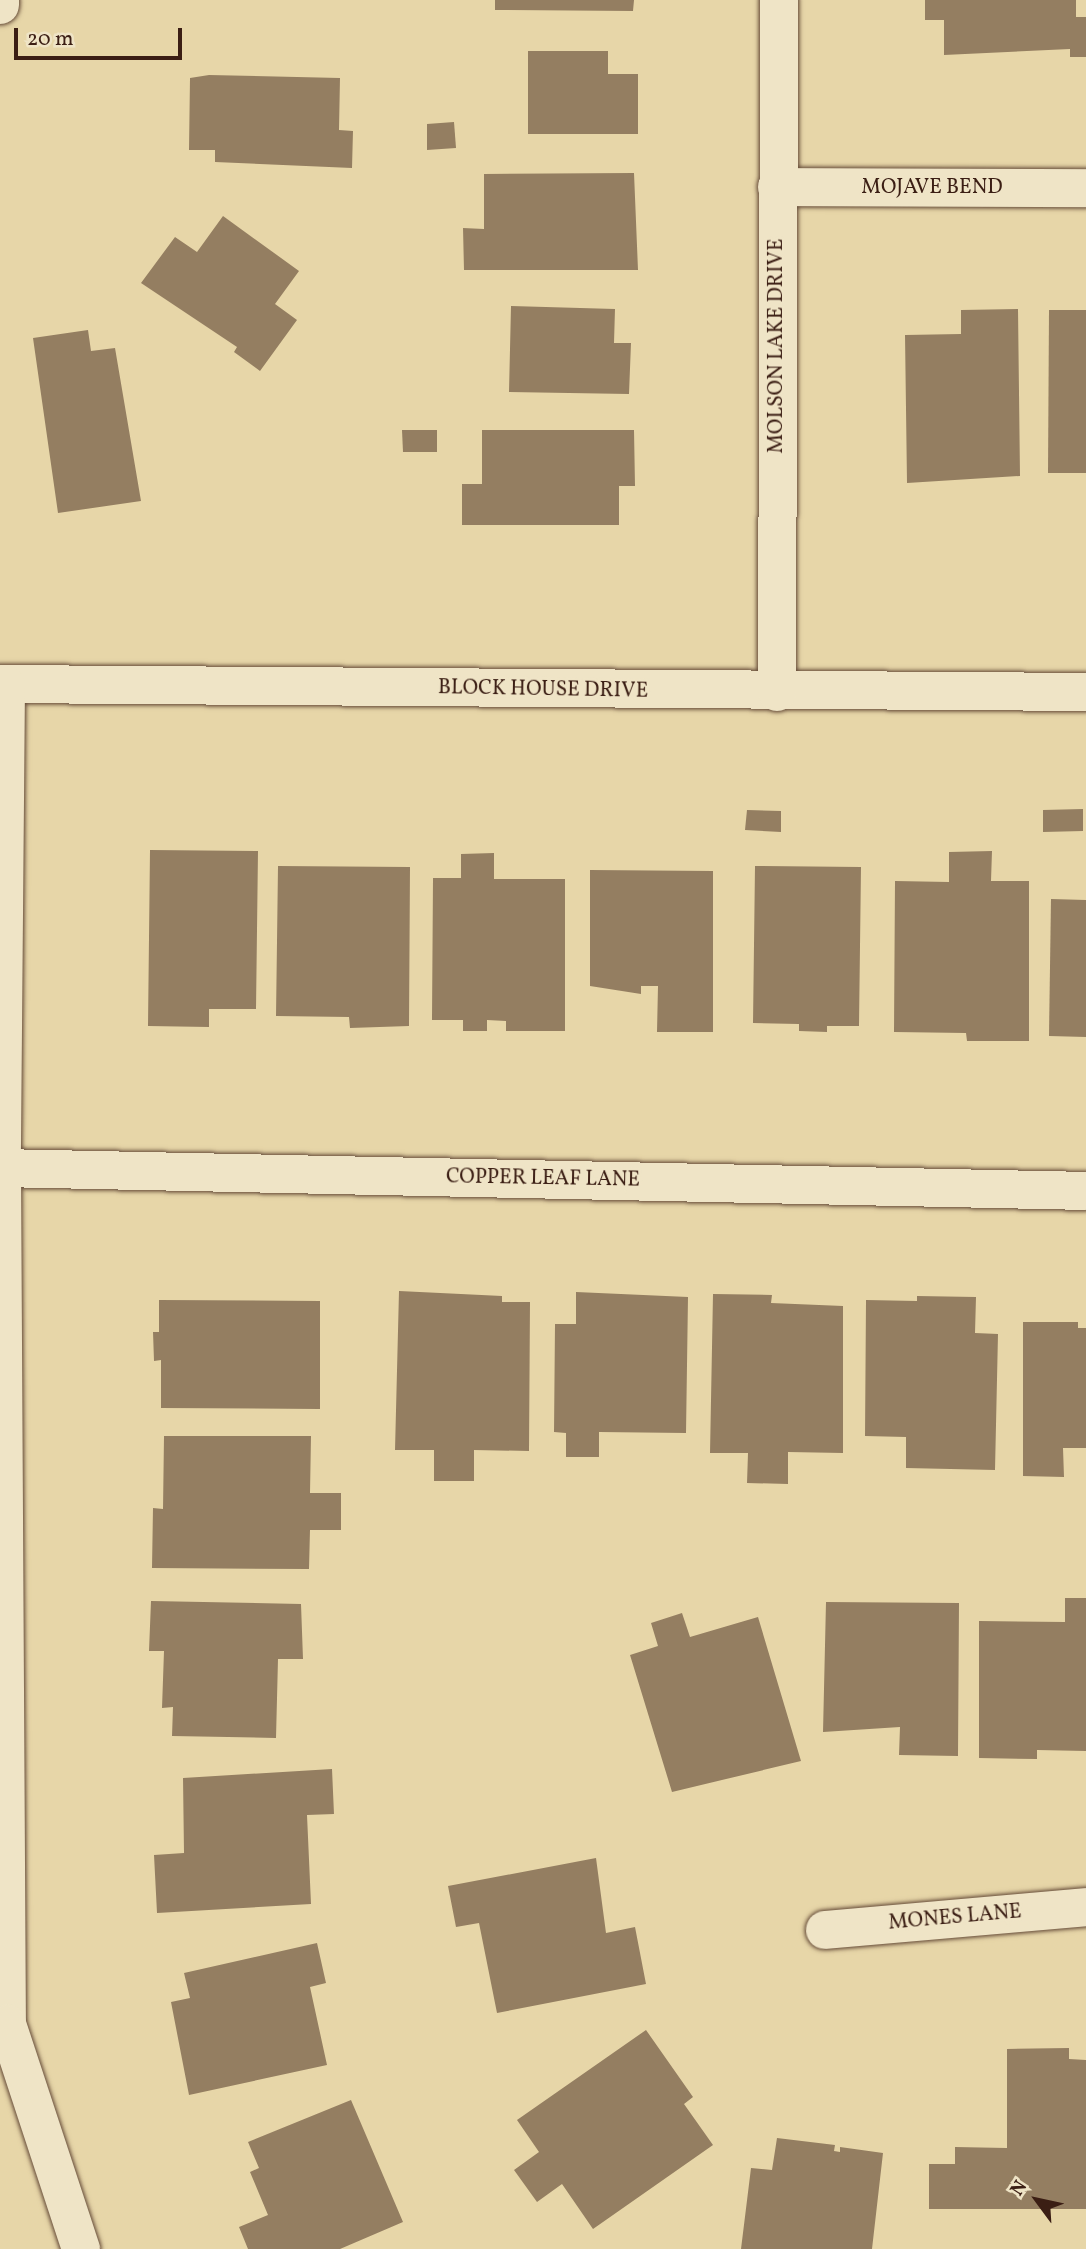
<!DOCTYPE html>
<html>
<head>
<meta charset="utf-8">
<style>
  body { margin:0 }
  #map { position:relative; width:1086px; height:2249px; overflow:hidden; background:#e7d6a8; font-family:Vollkorn,serif }
  div>[style] { position:absolute }
  [style*='--x'] { left:calc(var(--x)*1px); top:calc(var(--y)*1px); width:calc(var(--w)*1px); rotate:calc(var(--a)*1deg) }
  .building>* { inset:0; background:#947e61 }
  .roads { filter:drop-shadow(0 0 2px #664c39) drop-shadow(0 0 2px #664c39) }
  .minor>* { height:38px; margin:-19px; padding:0 19px; transform-origin:19px; border-radius:19px; background:#efe4c6 }
  span { translate:-50% -50%; white-space:nowrap; text-align:center; line-height:1.15; -webkit-text-stroke:5px #efe4c6; paint-order:stroke }
  .street-label { font-size:21px; color:#3b1e14 }
  .north { position:absolute; left:1002px; top:2165px; width:70px; height:70px; -webkit-text-stroke:5px #efe4c6; paint-order:stroke; rotate:303deg; font-size:19px; font-weight:700; line-height:28px; text-align:center; color:#3b1e14 }
  .north::after { content:''; display:block; margin:auto; width:24px; height:32px; background:#3b1e14; clip-path:polygon(50% 0,100% 100%,50% 72%,0 100%) }
  .scale { position:absolute; left:14px; top:28px; width:168px; height:32px; box-sizing:border-box; border:4px solid #3b1e14; border-top:0; padding-left:9px; font-size:21px; line-height:24px; white-space:nowrap; color:#3b1e14; -webkit-text-stroke:5px #efe4c6; paint-order:stroke }
</style>
</head>
<body>
<div id="map">
  <div class="building">
    <div style="clip-path:polygon(495px 0,634px 0,633px 11px,495px 10px)"></div>
    <div style="clip-path:polygon(925px 0,1076px 0,1076px 17px,1086px 17px,1086px 57px,1070px 57px,1070px 49px,944px 55px,944px 20px,925px 20px)"></div>
    <div style="clip-path:polygon(528px 51px,608px 51px,608px 74px,638px 74px,638px 134px,528px 134px)"></div>
    <div style="clip-path:polygon(209px 75px,340px 78px,339px 130px,353px 131px,352px 168px,215px 162px,215px 150px,189px 150px,190px 78px)"></div>
    <div style="clip-path:polygon(454px 122px,456px 148px,427px 150px,427px 124px)"></div>
    <div style="clip-path:polygon(634px 173px,638px 270px,464px 270px,463px 228px,484px 229px,484px 174px)"></div>
    <div style="clip-path:polygon(223px 216px,299px 271px,275px 304px,297px 320px,260px 371px,234px 352px,237px 347px,141px 283px,175px 237px,197px 252px)"></div>
    <div style="clip-path:polygon(511px 306px,615px 309px,614px 343px,631px 343px,629px 394px,509px 392px)"></div>
    <div style="clip-path:polygon(1018px 309px,1020px 476px,907px 483px,905px 335px,961px 334px,961px 310px)"></div>
    <div style="clip-path:polygon(1049px 310px,1086px 310px,1086px 473px,1048px 473px)"></div>
    <div style="clip-path:polygon(88px 330px,91px 351px,115px 348px,141px 501px,58px 513px,33px 338px)"></div>
    <div style="clip-path:polygon(402px 430px,437px 430px,437px 452px,403px 452px)"></div>
    <div style="clip-path:polygon(482px 430px,634px 430px,635px 486px,619px 486px,619px 525px,462px 525px,462px 484px,482px 484px)"></div>
    <div style="clip-path:polygon(1083px 809px,1083px 831px,1043px 832px,1043px 810px)"></div>
    <div style="clip-path:polygon(747px 810px,781px 811px,781px 832px,745px 830px)"></div>
    <div style="clip-path:polygon(150px 850px,258px 851px,256px 1009px,209px 1009px,209px 1027px,148px 1026px)"></div>
    <div style="clip-path:polygon(992px 851px,991px 881px,1029px 881px,1029px 1041px,967px 1041px,966px 1033px,894px 1032px,895px 881px,949px 882px,949px 852px)"></div>
    <div style="clip-path:polygon(494px 853px,494px 879px,565px 879px,565px 1031px,506px 1031px,506px 1021px,487px 1020px,487px 1031px,463px 1031px,463px 1020px,432px 1020px,433px 878px,461px 878px,461px 854px)"></div>
    <div style="clip-path:polygon(278px 866px,410px 867px,409px 1026px,350px 1028px,349px 1017px,276px 1016px)"></div>
    <div style="clip-path:polygon(755px 866px,861px 867px,859px 1026px,827px 1026px,827px 1032px,799px 1031px,799px 1024px,753px 1023px)"></div>
    <div style="clip-path:polygon(590px 870px,713px 871px,713px 1032px,657px 1032px,658px 986px,641px 986px,641px 994px,590px 986px)"></div>
    <div style="clip-path:polygon(1051px 899px,1086px 900px,1086px 1037px,1049px 1036px)"></div>
    <div style="clip-path:polygon(399px 1291px,502px 1296px,502px 1302px,530px 1302px,529px 1451px,474px 1450px,474px 1481px,434px 1481px,434px 1450px,395px 1450px)"></div>
    <div style="clip-path:polygon(576px 1292px,688px 1297px,686px 1433px,599px 1432px,599px 1457px,566px 1457px,566px 1433px,554px 1432px,555px 1324px,576px 1324px)"></div>
    <div style="clip-path:polygon(713px 1294px,772px 1295px,771px 1303px,843px 1306px,843px 1453px,788px 1452px,788px 1484px,747px 1483px,748px 1453px,710px 1453px)"></div>
    <div style="clip-path:polygon(917px 1296px,976px 1297px,975px 1333px,998px 1334px,995px 1470px,906px 1468px,906px 1437px,865px 1436px,866px 1300px,917px 1301px)"></div>
    <div style="clip-path:polygon(159px 1300px,320px 1301px,320px 1409px,161px 1408px,161px 1360px,154px 1361px,153px 1332px,159px 1332px)"></div>
    <div style="clip-path:polygon(1023px 1322px,1078px 1322px,1078px 1328px,1086px 1328px,1086px 1448px,1063px 1448px,1064px 1477px,1023px 1476px)"></div>
    <div style="clip-path:polygon(164px 1436px,311px 1436px,310px 1493px,341px 1493px,341px 1530px,310px 1530px,309px 1569px,152px 1568px,153px 1508px,163px 1509px)"></div>
    <div style="clip-path:polygon(1065px 1598px,1086px 1598px,1086px 1751px,1037px 1750px,1037px 1759px,979px 1758px,979px 1621px,1065px 1622px)"></div>
    <div style="clip-path:polygon(151px 1601px,301px 1604px,303px 1659px,278px 1659px,276px 1738px,172px 1736px,173px 1707px,162px 1708px,164px 1651px,149px 1651px)"></div>
    <div style="clip-path:polygon(826px 1602px,959px 1603px,958px 1756px,899px 1755px,900px 1727px,823px 1732px)"></div>
    <div style="clip-path:polygon(682px 1613px,690px 1637px,758px 1617px,801px 1761px,672px 1792px,630px 1655px,658px 1646px,651px 1623px)"></div>
    <div style="clip-path:polygon(332px 1769px,334px 1814px,307px 1815px,311px 1904px,157px 1913px,154px 1855px,184px 1853px,183px 1778px)"></div>
    <div style="clip-path:polygon(596px 1858px,606px 1933px,635px 1927px,646px 1984px,497px 2013px,479px 1923px,456px 1927px,448px 1886px)"></div>
    <div style="clip-path:polygon(317px 1943px,326px 1983px,310px 1987px,327px 2065px,189px 2095px,171px 2002px,190px 1998px,184px 1973px)"></div>
    <div style="clip-path:polygon(646px 2030px,693px 2097px,684px 2104px,713px 2145px,593px 2229px,562px 2184px,537px 2202px,514px 2170px,539px 2152px,517px 2120px)"></div>
    <div style="clip-path:polygon(1069px 2048px,1069px 2059px,1086px 2060px,1086px 2209px,929px 2209px,929px 2164px,955px 2164px,955px 2147px,1007px 2148px,1007px 2049px)"></div>
    <div style="clip-path:polygon(351px 2100px,403px 2222px,340px 2249px,248px 2249px,239px 2227px,268px 2215px,250px 2172px,259px 2168px,248px 2142px)"></div>
    <div style="clip-path:polygon(777px 2138px,835px 2145px,834px 2151px,840px 2152px,840px 2147px,883px 2153px,872px 2249px,741px 2249px,751px 2168px,772px 2170px)"></div>
  </div>
  <div class="roads">
    <div class="minor">
      <div style="--x:0;--y:5;--w:5;--a:-90"></div>
      <div style="--x:777;--y:187;--w:309;--a:0.2"></div>
      <div style="--x:0;--y:684;--w:1086;--a:0.42"></div>
      <div style="--x:6;--y:685;--w:483;--a:90.5"></div>
      <div style="--x:2;--y:1168;--w:856;--a:89.67"></div>
      <div style="--x:7;--y:2024;--w:237;--a:71.8"></div>
      <div style="--x:777;--y:692;--w:692;--a:-89.83"></div>
      <div style="--x:0;--y:1168;--w:1086;--a:1.21"></div>
      <div style="--x:825;--y:1930;--w:262;--a:-5"></div>
    </div>
  </div>
  <div class="street-label">
    <span style="left:932px;top:188px">MOJAVE BEND</span>
    <span style="left:777px;top:346px;rotate:-90deg">MOLSON LAKE DRIVE</span>
    <span style="left:543px;top:690px;rotate:1deg">BLOCK HOUSE DRIVE</span>
    <span style="left:543px;top:1179px;rotate:1deg">COPPER LEAF LANE</span>
    <span style="left:955px;top:1918px;rotate:-5deg">MONES LANE</span>
  </div>
  <div class="north">N</div>
  <div class="scale">20 m</div>
</div>
</body>
</html>
